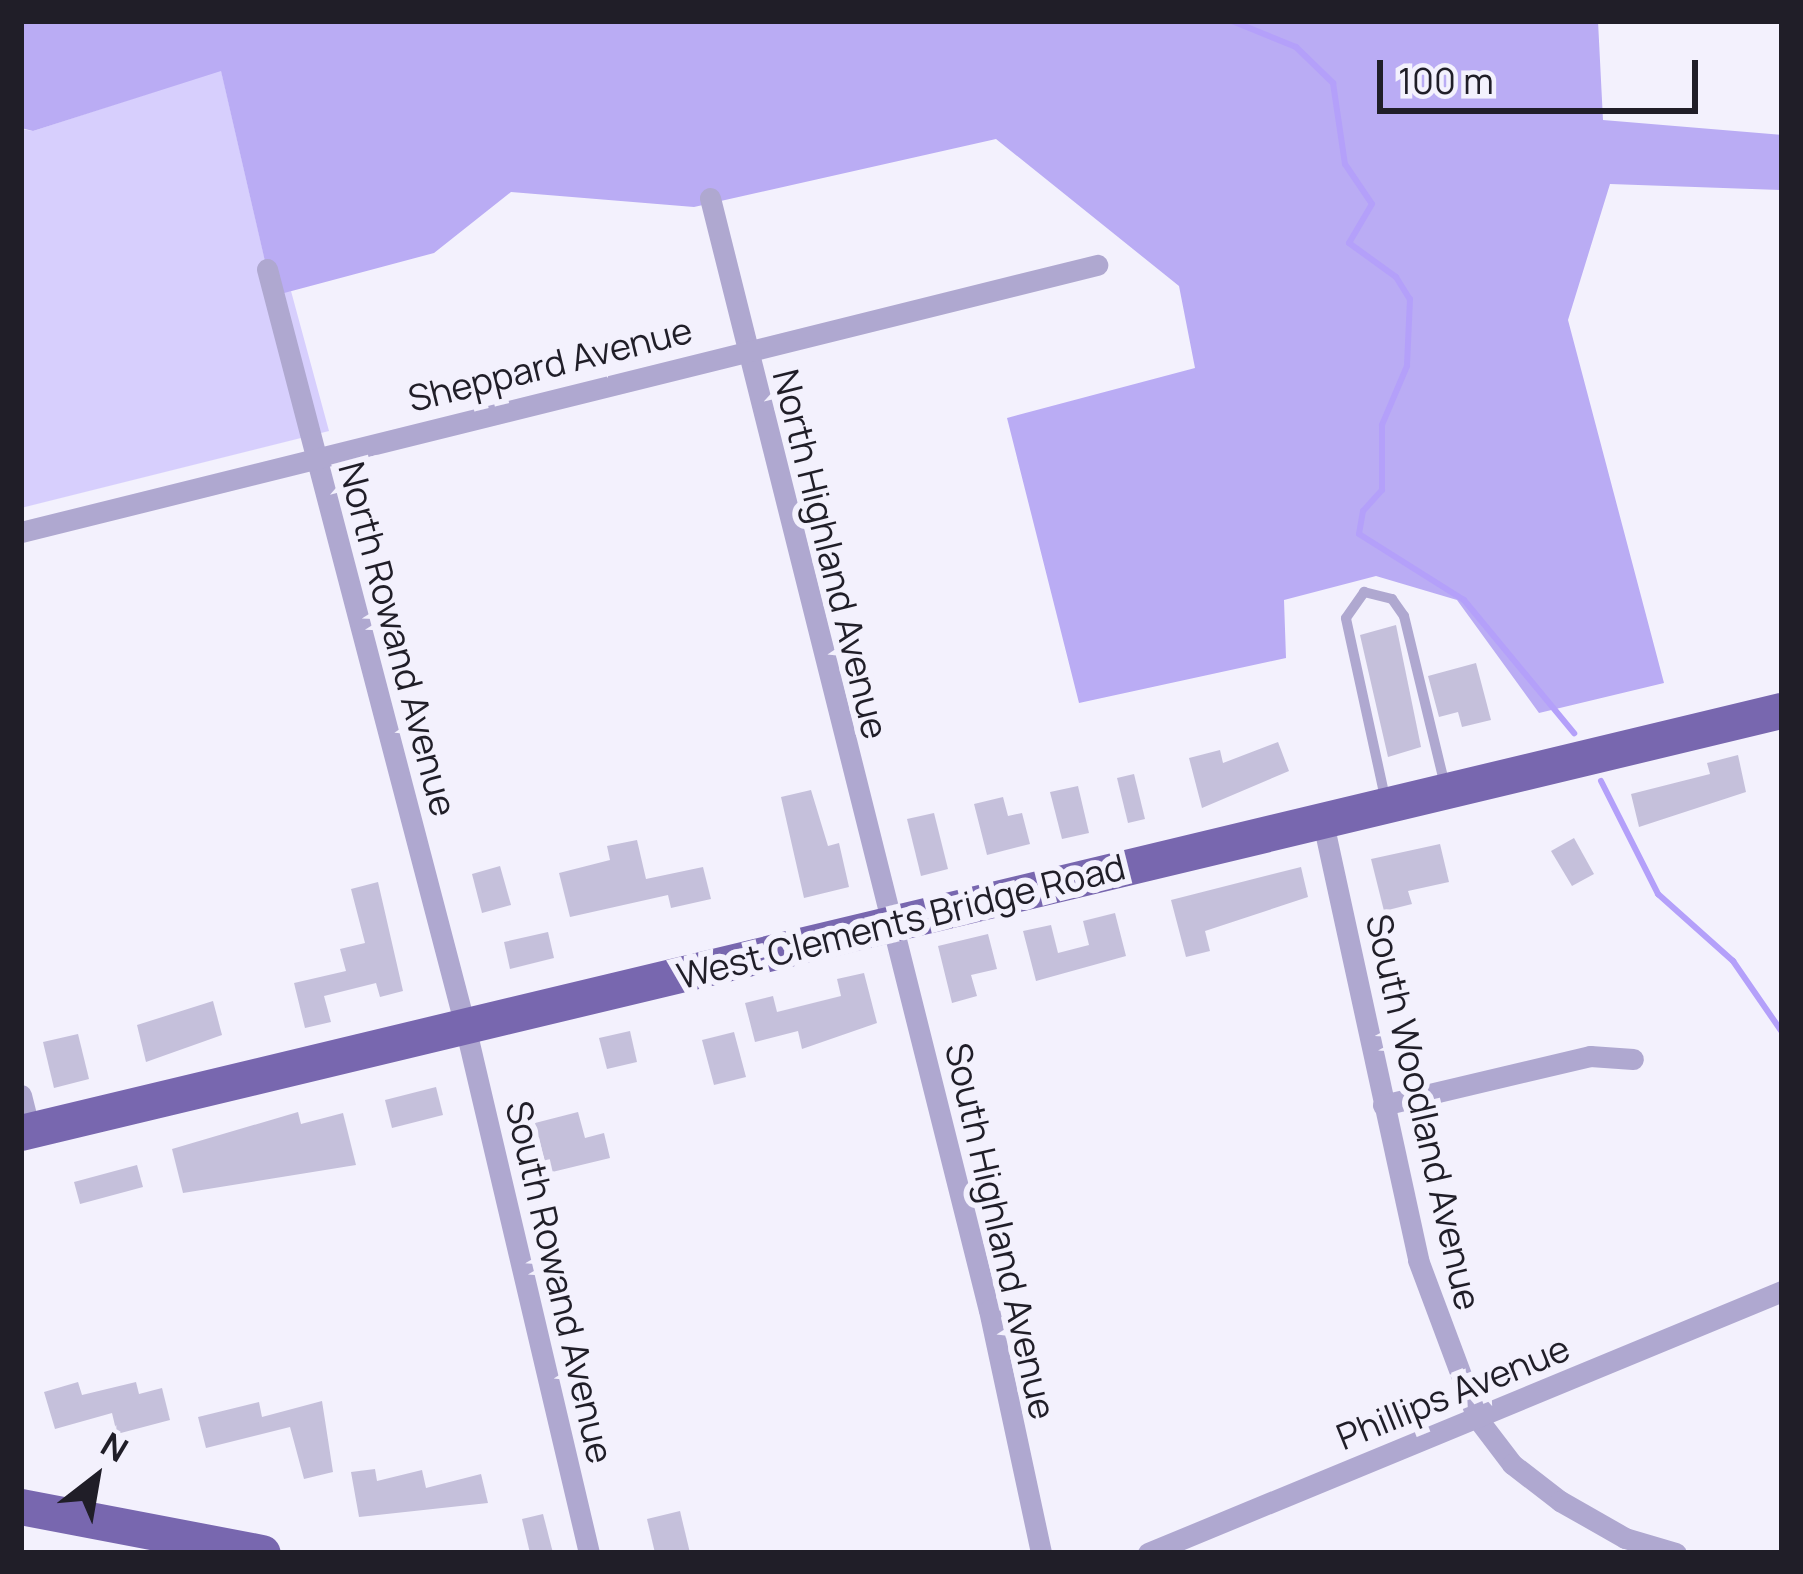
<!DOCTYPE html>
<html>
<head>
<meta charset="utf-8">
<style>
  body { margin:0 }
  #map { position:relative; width:1803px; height:1574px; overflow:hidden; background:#f3f1fd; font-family:Manrope,sans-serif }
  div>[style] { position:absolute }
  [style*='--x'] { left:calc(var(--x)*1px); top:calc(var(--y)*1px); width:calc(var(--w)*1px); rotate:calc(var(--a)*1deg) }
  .green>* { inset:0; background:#d7cffd }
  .forest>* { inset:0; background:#baacf4 }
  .stream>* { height:6px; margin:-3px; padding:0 3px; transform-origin:3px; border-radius:3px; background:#b4a0fa }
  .building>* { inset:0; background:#c5c0db }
  .lane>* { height:10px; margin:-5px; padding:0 5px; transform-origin:5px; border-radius:5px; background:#afa8d0 }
  .street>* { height:21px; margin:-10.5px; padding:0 10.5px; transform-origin:10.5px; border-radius:10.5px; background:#afa8d0 }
  .primary>* { height:36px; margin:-18px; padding:0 18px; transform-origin:18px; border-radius:18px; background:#7867af }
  span { translate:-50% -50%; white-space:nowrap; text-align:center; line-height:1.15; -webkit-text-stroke:12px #f3f1fd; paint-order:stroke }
  .street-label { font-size:36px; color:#201e28 }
  .frame { position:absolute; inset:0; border:24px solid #201e28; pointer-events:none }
  .north { position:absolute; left:36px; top:1418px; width:120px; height:120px; -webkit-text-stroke:9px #f3f1fd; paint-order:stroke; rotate:31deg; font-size:33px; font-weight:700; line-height:48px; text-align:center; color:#201e28 }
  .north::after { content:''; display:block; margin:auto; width:42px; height:54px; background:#201e28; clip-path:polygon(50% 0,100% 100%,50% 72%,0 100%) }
  .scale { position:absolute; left:1377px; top:60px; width:321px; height:54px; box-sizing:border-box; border:6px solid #201e28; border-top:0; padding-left:15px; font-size:36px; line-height:42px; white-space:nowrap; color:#201e28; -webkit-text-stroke:9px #f3f1fd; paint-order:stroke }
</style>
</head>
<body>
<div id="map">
  <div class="green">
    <div style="clip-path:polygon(221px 70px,273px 295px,291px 291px,329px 431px,21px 508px,21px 129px,33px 131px)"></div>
  </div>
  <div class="forest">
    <div style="clip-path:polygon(21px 21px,1598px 21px,1603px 120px,1782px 135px,1782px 190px,1610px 184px,1568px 320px,1664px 683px,1539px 713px,1457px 600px,1376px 576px,1284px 600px,1286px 658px,1079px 703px,1007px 418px,1195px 368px,1179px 286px,996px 139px,694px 207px,511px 192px,434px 253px,273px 296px,221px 71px,33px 131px,21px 128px)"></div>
  </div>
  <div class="stream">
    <div style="--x:1232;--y:21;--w:69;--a:22.1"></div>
    <div style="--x:1296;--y:47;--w:52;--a:44.2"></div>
    <div style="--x:1333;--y:83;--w:82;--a:81.6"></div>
    <div style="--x:1345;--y:164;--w:48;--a:56"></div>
    <div style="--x:1372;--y:204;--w:45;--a:120.5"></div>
    <div style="--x:1349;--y:243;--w:58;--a:35.9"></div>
    <div style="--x:1396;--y:277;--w:26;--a:58"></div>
    <div style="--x:1410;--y:299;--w:67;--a:92.6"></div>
    <div style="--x:1407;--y:366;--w:64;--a:113"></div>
    <div style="--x:1382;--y:425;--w:65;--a:90"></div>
    <div style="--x:1382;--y:490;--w:28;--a:132"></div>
    <div style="--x:1363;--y:511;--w:23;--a:100"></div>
    <div style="--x:1359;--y:534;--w:124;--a:32.2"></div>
    <div style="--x:1464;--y:600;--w:173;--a:50.4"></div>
    <div style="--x:1601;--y:781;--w:127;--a:63.2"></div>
    <div style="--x:1658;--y:894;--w:101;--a:41.8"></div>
    <div style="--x:1733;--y:961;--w:86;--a:55.4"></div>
  </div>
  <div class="building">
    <div style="clip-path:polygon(1396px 625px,1421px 747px,1388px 757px,1360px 635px)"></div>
    <div style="clip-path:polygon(1476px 663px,1491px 720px,1462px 727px,1458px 712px,1439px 717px,1428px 676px)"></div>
    <div style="clip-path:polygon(1278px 742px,1289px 771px,1202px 808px,1189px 758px,1220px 750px,1223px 763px)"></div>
    <div style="clip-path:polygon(1738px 755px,1746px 792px,1639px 827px,1631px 794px,1710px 774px,1707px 763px)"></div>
    <div style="clip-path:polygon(1134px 774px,1145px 819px,1128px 823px,1117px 778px)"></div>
    <div style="clip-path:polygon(1078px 786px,1089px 833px,1062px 839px,1050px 792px)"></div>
    <div style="clip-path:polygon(811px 790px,828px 846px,839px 843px,849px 887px,804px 898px,781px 797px)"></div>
    <div style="clip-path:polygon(1003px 797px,1008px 816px,1022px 813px,1030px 844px,987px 855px,974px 804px)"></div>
    <div style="clip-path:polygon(934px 813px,948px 869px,921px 876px,907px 819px)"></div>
    <div style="clip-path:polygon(1574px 838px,1594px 874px,1572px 886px,1551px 851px)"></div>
    <div style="clip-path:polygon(637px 840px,646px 879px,703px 867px,711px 899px,671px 908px,668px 895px,570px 917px,559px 873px,610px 860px,607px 846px)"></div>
    <div style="clip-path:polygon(1440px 844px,1449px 882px,1408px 891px,1412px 904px,1384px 911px,1371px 859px)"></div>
    <div style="clip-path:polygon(500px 866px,511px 905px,482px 913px,472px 874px)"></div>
    <div style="clip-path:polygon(1301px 867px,1308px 897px,1205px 931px,1210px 951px,1186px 957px,1171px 900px)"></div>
    <div style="clip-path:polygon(378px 882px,403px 991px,380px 997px,376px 983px,324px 996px,331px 1022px,305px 1028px,294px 983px,346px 971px,340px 949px,365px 943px,351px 889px)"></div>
    <div style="clip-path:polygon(1115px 913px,1126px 956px,1036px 981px,1023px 931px,1051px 925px,1058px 953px,1089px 945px,1083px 921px)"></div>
    <div style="clip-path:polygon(548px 932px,554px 958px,510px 969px,504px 942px)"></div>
    <div style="clip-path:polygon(988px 934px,997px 969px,971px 975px,977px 996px,952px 1003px,938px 946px)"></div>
    <div style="clip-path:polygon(864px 973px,877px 1023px,802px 1049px,798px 1031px,755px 1042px,745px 1003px,773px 996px,777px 1012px,841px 996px,837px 979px)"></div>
    <div style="clip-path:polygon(213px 1001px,222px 1035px,146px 1062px,137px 1025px)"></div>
    <div style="clip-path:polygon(630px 1031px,637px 1062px,607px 1069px,599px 1038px)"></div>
    <div style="clip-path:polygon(734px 1032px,746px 1077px,714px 1085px,702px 1040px)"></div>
    <div style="clip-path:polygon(78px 1034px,89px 1079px,54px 1088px,43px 1042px)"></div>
    <div style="clip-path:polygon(436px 1087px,443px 1115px,392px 1128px,385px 1100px)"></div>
    <div style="clip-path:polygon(298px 1112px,301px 1124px,343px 1113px,356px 1165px,183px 1193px,172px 1149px)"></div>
    <div style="clip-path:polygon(578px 1112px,585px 1138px,604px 1133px,610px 1158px,548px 1173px,535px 1123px)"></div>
    <div style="clip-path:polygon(137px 1165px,143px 1187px,80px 1204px,74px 1182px)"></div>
    <div style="clip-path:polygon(78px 1382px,82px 1395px,136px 1382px,139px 1394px,162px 1388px,170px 1420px,117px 1434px,112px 1413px,55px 1429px,44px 1392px)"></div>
    <div style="clip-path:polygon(322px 1401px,333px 1472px,304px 1479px,290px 1427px,206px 1448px,198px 1417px,259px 1402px,262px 1417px)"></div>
    <div style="clip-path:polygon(375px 1469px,377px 1481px,422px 1470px,426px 1488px,481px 1474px,488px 1503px,359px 1517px,351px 1472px)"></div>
    <div style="clip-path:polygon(680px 1511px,690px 1553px,655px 1553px,647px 1519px)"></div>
    <div style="clip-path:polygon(543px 1514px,553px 1553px,530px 1553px,522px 1519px)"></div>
  </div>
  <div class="lane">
    <div style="--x:1386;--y:802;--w:188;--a:-102.3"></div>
    <div style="--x:1346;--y:618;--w:32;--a:-55"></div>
    <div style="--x:1364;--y:592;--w:29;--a:14"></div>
    <div style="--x:1392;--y:599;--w:21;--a:55"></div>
    <div style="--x:1404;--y:616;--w:174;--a:76.4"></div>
  </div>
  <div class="street">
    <div style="--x:710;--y:198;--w:1146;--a:75.92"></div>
    <div style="--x:989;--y:1310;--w:249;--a:77.9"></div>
    <div style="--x:267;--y:269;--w:782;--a:75.34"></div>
    <div style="--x:465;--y:1026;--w:541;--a:76.76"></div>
    <div style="--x:21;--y:532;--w:1109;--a:-13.94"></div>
    <div style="--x:1322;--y:818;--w:452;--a:77.7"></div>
    <div style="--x:1418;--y:1260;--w:169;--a:69.5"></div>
    <div style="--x:1477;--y:1418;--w:58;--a:52.7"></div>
    <div style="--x:1512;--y:1464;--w:61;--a:37.6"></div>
    <div style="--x:1560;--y:1501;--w:75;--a:29.6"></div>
    <div style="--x:1625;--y:1538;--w:53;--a:16.4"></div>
    <div style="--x:21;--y:1095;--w:37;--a:76"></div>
    <div style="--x:1383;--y:1105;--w:213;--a:-13.3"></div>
    <div style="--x:1590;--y:1056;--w:43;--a:4"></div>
    <div style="--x:1148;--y:1553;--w:686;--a:-22.45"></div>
  </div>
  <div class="primary">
    <div style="--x:21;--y:1133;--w:1811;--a:-13.48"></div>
    <div style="--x:21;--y:1507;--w:246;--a:10.8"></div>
  </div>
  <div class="street-label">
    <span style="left:550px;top:364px;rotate:-14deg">Sheppard Avenue</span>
    <span style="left:831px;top:554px;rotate:76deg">North Highland Avenue</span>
    <span style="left:398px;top:639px;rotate:75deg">North Rowand Avenue</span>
    <span style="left:901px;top:921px;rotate:-14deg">West Clements Bridge Road</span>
    <span style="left:1424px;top:1112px;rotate:77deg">South Woodland Avenue</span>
    <span style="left:1001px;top:1231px;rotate:77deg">South Highland Avenue</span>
    <span style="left:560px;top:1282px;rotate:77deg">South Rowand Avenue</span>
    <span style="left:1453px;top:1392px;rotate:-22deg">Phillips Avenue</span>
  </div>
  <div class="frame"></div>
  <div class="north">N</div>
  <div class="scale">100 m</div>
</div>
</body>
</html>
